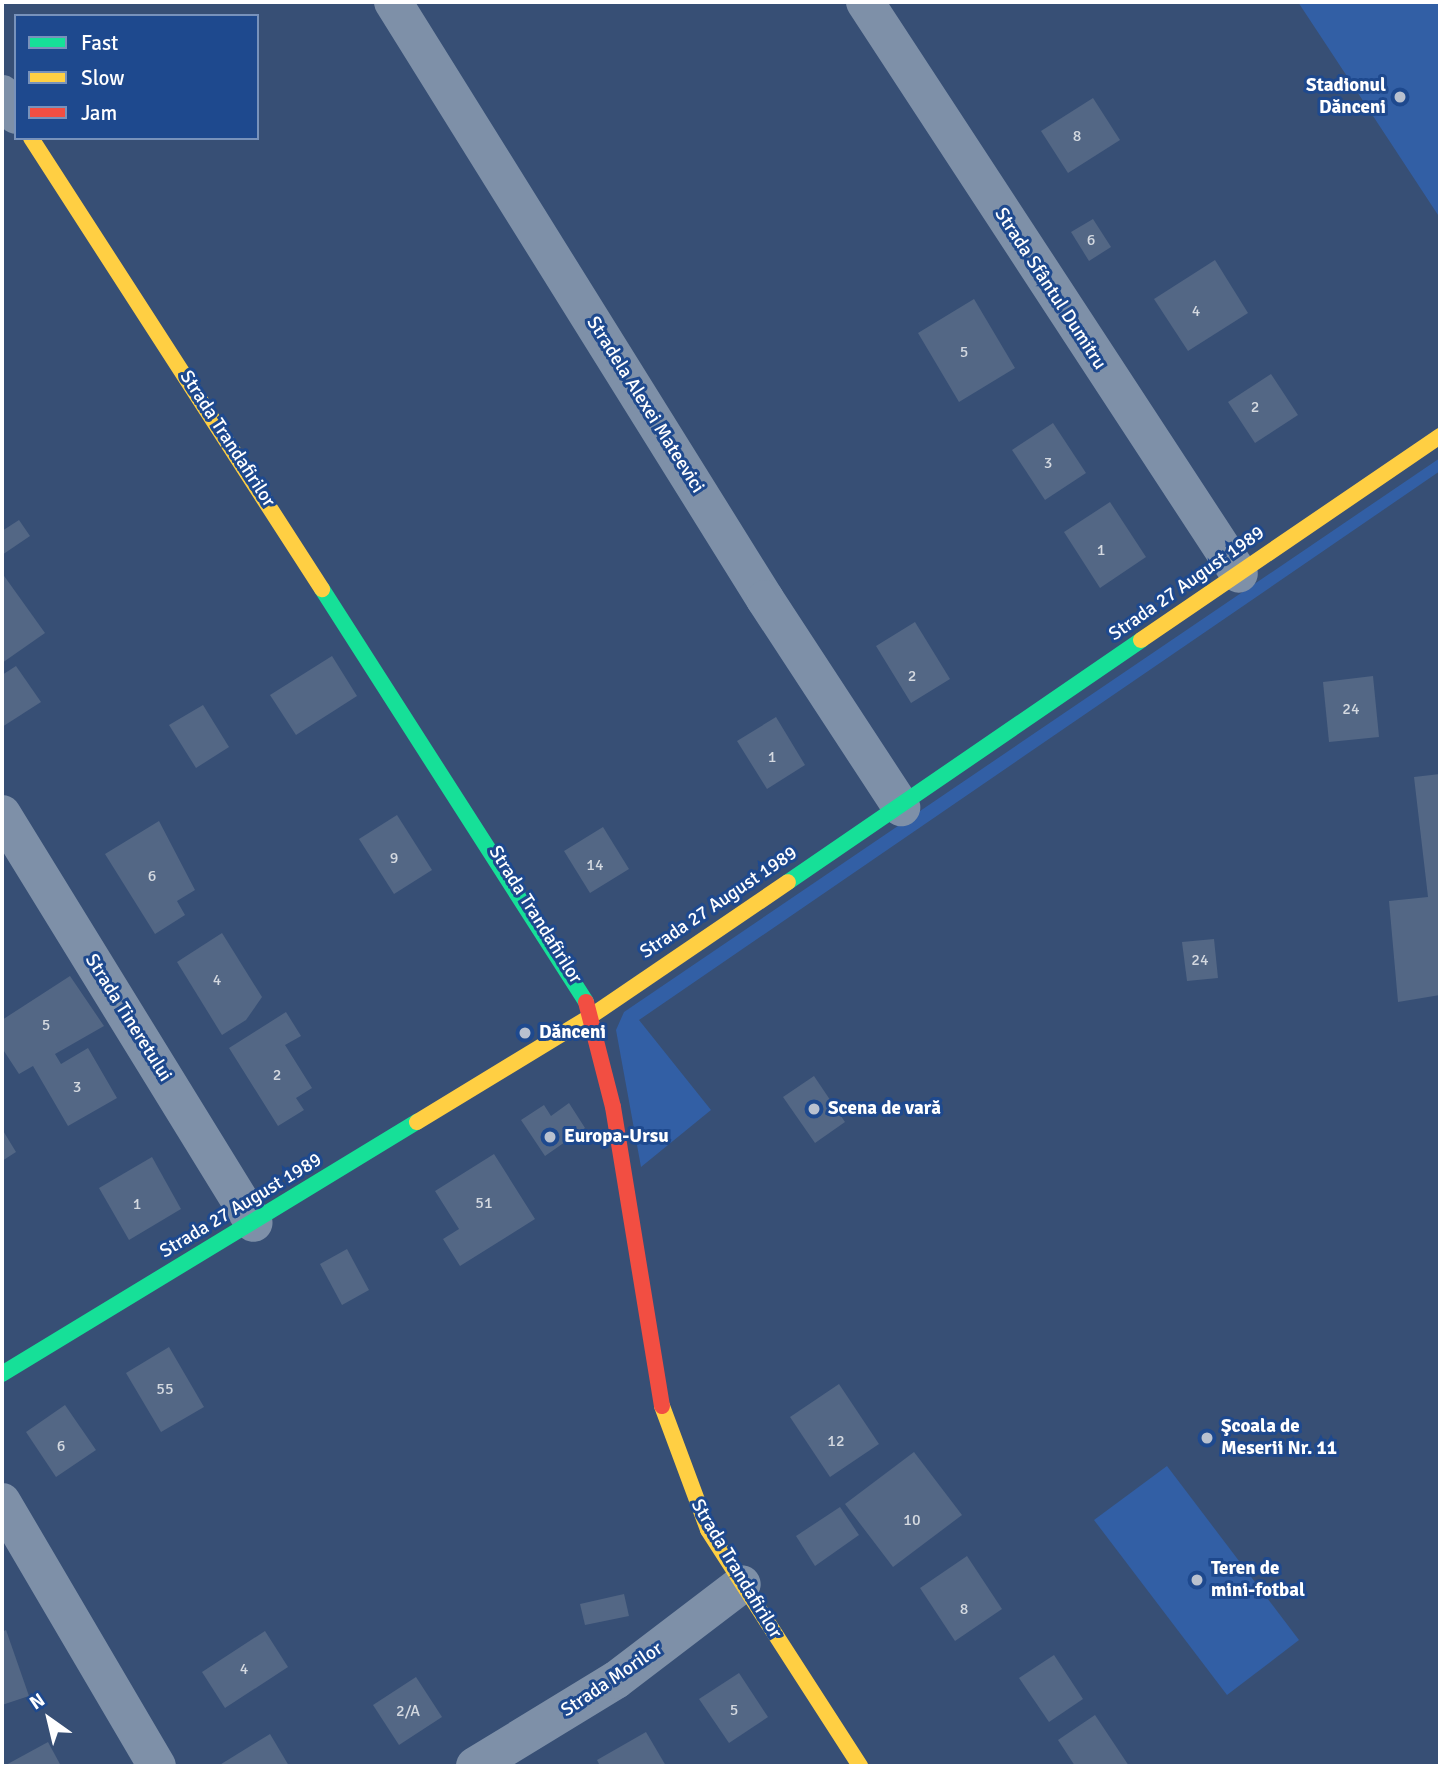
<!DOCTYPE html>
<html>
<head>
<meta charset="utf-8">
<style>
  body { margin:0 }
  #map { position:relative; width:1442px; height:1768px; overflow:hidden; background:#374f75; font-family:Signika,sans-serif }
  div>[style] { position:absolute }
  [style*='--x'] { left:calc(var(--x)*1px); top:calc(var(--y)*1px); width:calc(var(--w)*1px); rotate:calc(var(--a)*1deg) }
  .green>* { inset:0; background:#325fa5 }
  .building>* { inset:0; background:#536785 }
  .street>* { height:38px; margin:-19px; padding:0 19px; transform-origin:19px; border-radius:19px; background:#7e90a8 }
  .fast>* { height:16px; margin:-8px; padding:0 8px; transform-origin:8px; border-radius:8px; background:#16e098 }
  .slow>* { height:16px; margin:-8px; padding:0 8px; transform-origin:8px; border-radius:8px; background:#ffcf43 }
  .jam>* { height:16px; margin:-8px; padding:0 8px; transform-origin:8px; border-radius:8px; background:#f24e42 }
  .dots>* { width:19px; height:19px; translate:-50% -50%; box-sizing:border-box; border:4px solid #1e498e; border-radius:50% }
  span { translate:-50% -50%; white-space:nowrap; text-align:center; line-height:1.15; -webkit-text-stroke:6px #1e498e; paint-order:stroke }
  .number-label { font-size:16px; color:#d4d9e0 }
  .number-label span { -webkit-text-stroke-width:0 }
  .poi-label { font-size:19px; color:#fff; font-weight:700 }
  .right { translate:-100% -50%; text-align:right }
  .left { translate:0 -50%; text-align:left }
  .street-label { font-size:19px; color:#fff }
  .frame { position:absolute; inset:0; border:4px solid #fff; pointer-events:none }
  .legend { position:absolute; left:14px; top:14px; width:245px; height:126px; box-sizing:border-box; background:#1e498e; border:2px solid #7892bb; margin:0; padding:9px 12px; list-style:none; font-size:21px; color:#fff }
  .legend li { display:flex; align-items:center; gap:14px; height:35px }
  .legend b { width:35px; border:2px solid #7892bb }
  .north { position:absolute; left:14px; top:1684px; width:70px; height:70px; -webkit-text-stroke:5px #1e498e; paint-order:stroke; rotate:326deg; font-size:19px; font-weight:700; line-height:28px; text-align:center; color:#fff }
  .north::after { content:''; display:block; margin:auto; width:24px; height:32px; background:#fff; clip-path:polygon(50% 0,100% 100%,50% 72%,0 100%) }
</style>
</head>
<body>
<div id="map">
  <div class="green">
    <div style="clip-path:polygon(1298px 2px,1440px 2px,1440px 218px,1331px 52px)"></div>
    <div style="clip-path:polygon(1440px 458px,1440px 471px,639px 1020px,711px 1110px,641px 1167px,616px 1030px,624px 1012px)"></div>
    <div style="clip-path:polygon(1167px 1466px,1299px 1640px,1227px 1695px,1094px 1520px)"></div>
  </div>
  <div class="building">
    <div style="clip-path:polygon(1093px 98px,1120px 140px,1068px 173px,1041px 131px)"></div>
    <div style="clip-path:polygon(1093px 219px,1111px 247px,1089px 261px,1071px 232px)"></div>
    <div style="clip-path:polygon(1215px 260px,1248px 313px,1188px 351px,1154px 299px)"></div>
    <div style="clip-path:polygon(974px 299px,1015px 368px,959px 402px,918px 333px)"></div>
    <div style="clip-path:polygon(1271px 374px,1298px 415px,1255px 443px,1228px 402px)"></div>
    <div style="clip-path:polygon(1053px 423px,1086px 473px,1045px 500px,1012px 450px)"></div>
    <div style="clip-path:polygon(1110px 502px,1146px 557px,1100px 588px,1064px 532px)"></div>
    <div style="clip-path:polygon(19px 520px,30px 536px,2px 555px,2px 531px)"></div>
    <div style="clip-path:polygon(2px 573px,45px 633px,2px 663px)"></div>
    <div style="clip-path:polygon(915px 622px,950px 679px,911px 703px,876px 646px)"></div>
    <div style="clip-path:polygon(332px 656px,357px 696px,296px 735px,270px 695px)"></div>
    <div style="clip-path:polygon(16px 666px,41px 702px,2px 727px,2px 675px)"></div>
    <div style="clip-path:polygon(1373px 676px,1379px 737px,1329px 742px,1323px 682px)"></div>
    <div style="clip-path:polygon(203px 705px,229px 747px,196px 768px,169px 725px)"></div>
    <div style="clip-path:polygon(776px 717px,805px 765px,767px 789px,737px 741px)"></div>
    <div style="clip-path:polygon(1440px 774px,1440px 995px,1398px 1002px,1389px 901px,1428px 897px,1414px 777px)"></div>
    <div style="clip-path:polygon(397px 815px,432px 870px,394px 894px,359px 839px)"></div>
    <div style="clip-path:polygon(159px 821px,195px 890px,177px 901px,185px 915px,155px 934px,105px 854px)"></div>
    <div style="clip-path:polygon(603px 827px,629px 869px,590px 893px,564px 851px)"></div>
    <div style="clip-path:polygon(222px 933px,262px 997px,246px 1020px,222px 1035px,177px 962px)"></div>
    <div style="clip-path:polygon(1214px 939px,1218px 978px,1187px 981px,1182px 942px)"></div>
    <div style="clip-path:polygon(70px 976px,104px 1026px,55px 1054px,61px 1064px,88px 1048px,117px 1098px,68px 1126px,33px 1066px,19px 1074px,2px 1048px,2px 1020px)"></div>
    <div style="clip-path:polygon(286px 1012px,301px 1036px,285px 1045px,312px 1088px,296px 1098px,304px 1110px,278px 1126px,229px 1048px)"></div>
    <div style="clip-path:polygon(814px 1076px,845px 1122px,815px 1143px,783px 1097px)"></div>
    <div style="clip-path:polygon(569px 1103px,585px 1128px,545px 1156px,521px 1120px,544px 1105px,551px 1116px)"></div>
    <div style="clip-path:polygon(2px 1129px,16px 1152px,2px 1161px)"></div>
    <div style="clip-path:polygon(494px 1154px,535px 1219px,460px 1266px,443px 1239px,459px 1229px,435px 1191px)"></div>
    <div style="clip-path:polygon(152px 1157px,181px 1209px,129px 1240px,99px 1188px)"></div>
    <div style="clip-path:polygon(347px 1249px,369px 1290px,342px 1305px,320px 1264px)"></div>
    <div style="clip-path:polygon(169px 1347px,204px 1407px,161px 1432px,126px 1373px)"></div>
    <div style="clip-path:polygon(839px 1384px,879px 1444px,830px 1477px,790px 1417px)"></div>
    <div style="clip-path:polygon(65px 1405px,96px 1450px,56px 1477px,26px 1432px)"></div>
    <div style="clip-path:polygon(914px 1452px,962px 1515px,893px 1567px,845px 1504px)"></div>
    <div style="clip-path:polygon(840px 1507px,859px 1535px,815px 1566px,796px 1536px)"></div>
    <div style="clip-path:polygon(967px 1556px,1002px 1609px,955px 1641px,920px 1588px)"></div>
    <div style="clip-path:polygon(624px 1594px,629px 1616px,585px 1625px,580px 1604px)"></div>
    <div style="clip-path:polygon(6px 1630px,29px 1696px,2px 1705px,2px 1632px)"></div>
    <div style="clip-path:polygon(265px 1631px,288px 1667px,225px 1708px,202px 1672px)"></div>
    <div style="clip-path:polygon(1054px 1655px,1083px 1699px,1049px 1722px,1019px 1678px)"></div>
    <div style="clip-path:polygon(739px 1673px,768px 1717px,729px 1743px,699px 1699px)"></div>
    <div style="clip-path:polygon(416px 1677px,442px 1717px,399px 1745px,373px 1705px)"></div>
    <div style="clip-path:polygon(1095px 1715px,1129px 1766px,1075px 1766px,1058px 1740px)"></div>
    <div style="clip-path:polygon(646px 1732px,666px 1766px,600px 1766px,597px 1760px)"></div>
    <div style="clip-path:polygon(270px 1734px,289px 1766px,218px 1766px)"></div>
    <div style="clip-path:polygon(48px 1742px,61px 1766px,4px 1766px)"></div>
  </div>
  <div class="street">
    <div style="--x:393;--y:2;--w:703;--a:58.07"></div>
    <div style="--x:765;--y:599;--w:249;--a:56.8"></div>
    <div style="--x:865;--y:2;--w:683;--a:56.82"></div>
    <div style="--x:2;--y:94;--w:25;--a:56"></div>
    <div style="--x:2;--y:814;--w:480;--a:58.4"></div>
    <div style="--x:2;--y:1502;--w:306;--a:59.6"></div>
    <div style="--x:475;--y:1766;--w:165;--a:-31.4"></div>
    <div style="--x:616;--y:1680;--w:158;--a:-37.3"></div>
  </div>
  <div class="fast">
    <div style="--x:322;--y:589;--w:490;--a:57.4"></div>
    <div style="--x:788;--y:882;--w:428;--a:-34.4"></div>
    <div style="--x:2;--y:1374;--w:486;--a:-31.3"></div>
  </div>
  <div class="slow">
    <div style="--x:31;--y:138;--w:537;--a:57.17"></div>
    <div style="--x:1141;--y:640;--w:362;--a:-34.3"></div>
    <div style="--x:417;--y:1122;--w:204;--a:-31.3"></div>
    <div style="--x:591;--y:1016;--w:238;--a:-34.2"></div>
    <div style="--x:662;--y:1406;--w:132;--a:69.6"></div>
    <div style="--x:708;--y:1530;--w:281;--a:57.2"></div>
  </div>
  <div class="jam">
    <div style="--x:586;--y:1002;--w:108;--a:75.6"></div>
    <div style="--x:613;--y:1107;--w:303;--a:80.7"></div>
  </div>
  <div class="dots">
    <div style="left:1400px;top:97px;background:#b9c1cf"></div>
    <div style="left:525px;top:1033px;background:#b9c1cf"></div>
    <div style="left:814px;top:1109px;background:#b9c1cf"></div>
    <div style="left:550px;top:1137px;background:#b9c1cf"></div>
    <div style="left:1207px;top:1438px;background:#b9c1cf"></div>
    <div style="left:1197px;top:1580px;background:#b9c1cf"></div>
  </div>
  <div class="number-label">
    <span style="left:1077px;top:136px">8</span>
    <span style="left:1091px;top:240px">6</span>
    <span style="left:1196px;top:311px">4</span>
    <span style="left:964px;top:352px">5</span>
    <span style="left:1255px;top:407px">2</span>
    <span style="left:1048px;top:463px">3</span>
    <span style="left:1101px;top:550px">1</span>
    <span style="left:912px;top:676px">2</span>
    <span style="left:1351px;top:709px">24</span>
    <span style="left:772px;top:757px">1</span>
    <span style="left:394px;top:858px">9</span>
    <span style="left:595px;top:865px">14</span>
    <span style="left:152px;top:876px">6</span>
    <span style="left:1200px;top:960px">24</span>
    <span style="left:217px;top:980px">4</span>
    <span style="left:46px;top:1025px">5</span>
    <span style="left:277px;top:1075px">2</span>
    <span style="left:77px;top:1087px">3</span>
    <span style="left:484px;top:1203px">51</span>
    <span style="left:137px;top:1204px">1</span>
    <span style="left:165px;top:1389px">55</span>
    <span style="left:836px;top:1441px">12</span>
    <span style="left:61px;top:1446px">6</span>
    <span style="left:912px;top:1520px">10</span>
    <span style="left:964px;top:1609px">8</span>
    <span style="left:244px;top:1669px">4</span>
    <span style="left:734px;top:1710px">5</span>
    <span style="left:408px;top:1711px">2/A</span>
  </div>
  <div class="poi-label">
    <span class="right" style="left:1386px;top:97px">Stadionul<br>Dănceni</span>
    <span class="left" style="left:539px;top:1033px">Dănceni</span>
    <span class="left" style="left:828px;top:1109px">Scena de vară</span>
    <span class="left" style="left:564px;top:1137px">Europa-Ursu</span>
    <span class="left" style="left:1221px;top:1438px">Şcoala de<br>Meserii Nr. 11</span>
    <span class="left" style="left:1211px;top:1580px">Teren de<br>mini-fotbal</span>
  </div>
  <div class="street-label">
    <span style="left:1050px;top:289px;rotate:57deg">Strada Sfântul Dumitru</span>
    <span style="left:645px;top:405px;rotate:58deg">Stradela Alexei Mateevici</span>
    <span style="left:227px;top:439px;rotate:57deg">Strada Trandafirilor</span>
    <span style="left:1187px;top:584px;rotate:-35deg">Strada 27 August 1989</span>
    <span style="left:719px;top:903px;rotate:-34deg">Strada 27 August 1989</span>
    <span style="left:535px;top:915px;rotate:58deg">Strada Trandafirilor</span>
    <span style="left:128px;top:1018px;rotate:58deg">Strada Tineretului</span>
    <span style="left:241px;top:1206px;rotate:-31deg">Strada 27 August 1989</span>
    <span style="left:736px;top:1569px;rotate:59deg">Strada Trandafirilor</span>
    <span style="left:612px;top:1680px;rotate:-34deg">Strada Morilor</span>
  </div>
  <div class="frame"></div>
  <ul class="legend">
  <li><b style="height:9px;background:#16e098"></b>Fast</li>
  <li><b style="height:9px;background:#ffcf43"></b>Slow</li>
  <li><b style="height:9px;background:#f24e42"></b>Jam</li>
  </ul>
  <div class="north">N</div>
</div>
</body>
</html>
